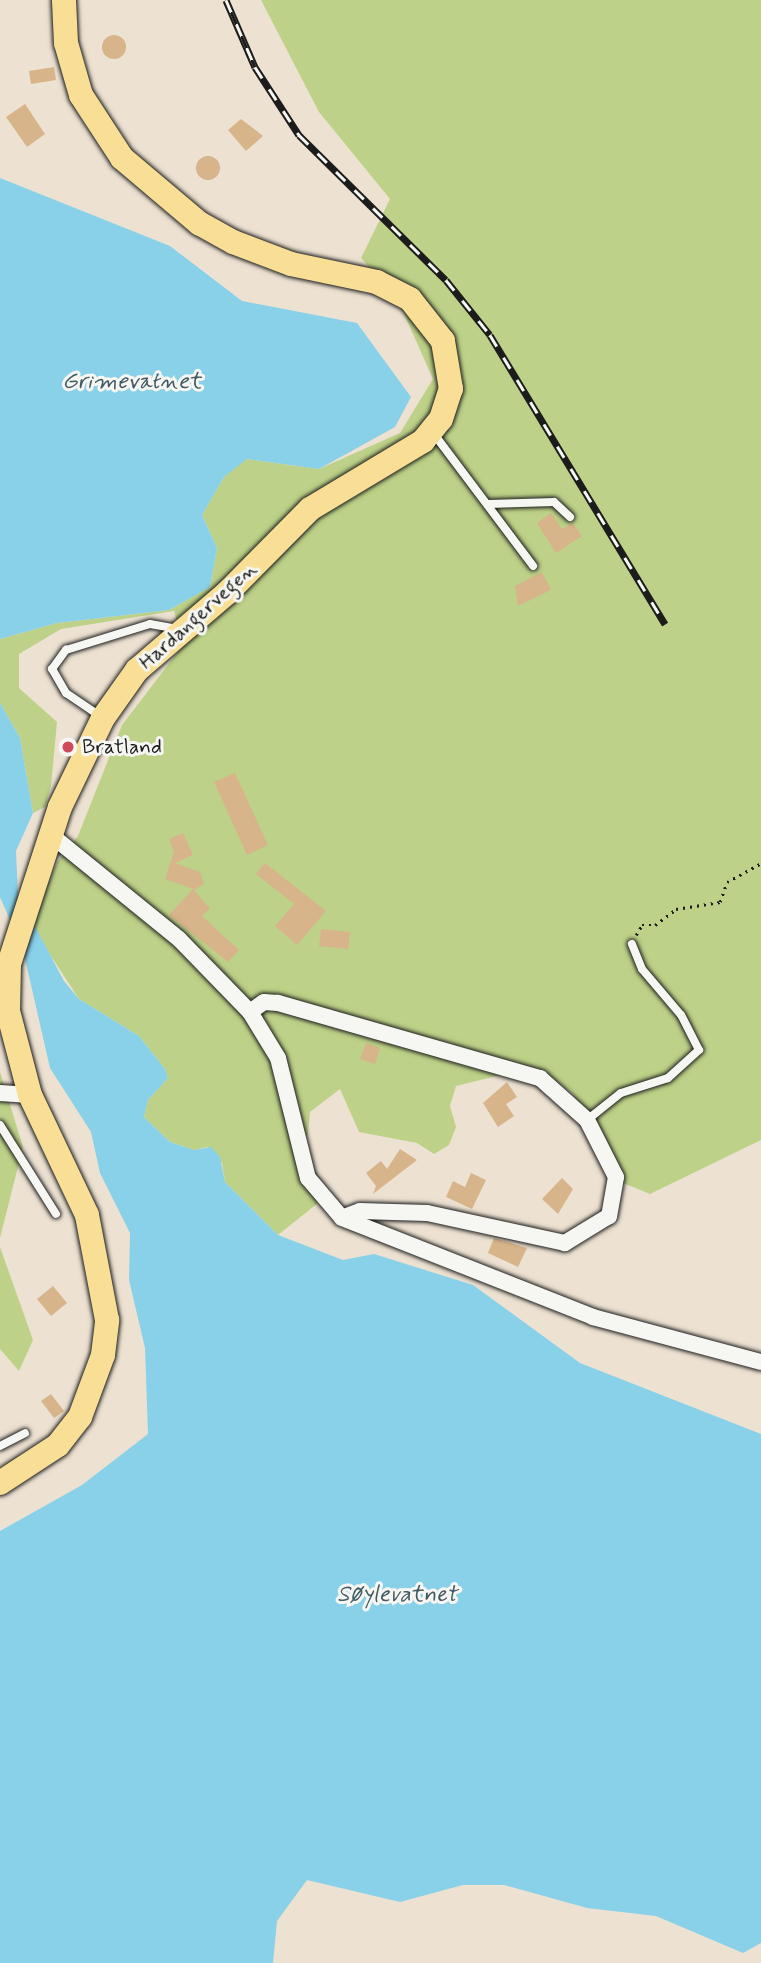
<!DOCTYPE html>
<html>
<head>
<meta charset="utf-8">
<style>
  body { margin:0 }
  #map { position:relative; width:761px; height:1963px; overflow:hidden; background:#ede2d2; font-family:Mynerve,sans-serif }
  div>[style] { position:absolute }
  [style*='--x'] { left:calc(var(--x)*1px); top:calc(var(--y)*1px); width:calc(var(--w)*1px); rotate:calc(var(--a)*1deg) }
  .green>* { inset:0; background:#bdd288 }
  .water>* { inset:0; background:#88d1e9 }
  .building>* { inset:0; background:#d7b489 }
  .round { border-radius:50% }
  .path>* { height:2.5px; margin-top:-1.25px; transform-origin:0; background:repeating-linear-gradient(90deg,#1c1c1c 0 2px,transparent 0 7px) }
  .roads { filter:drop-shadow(0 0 2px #1c1c1c) drop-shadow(0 0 2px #1c1c1c) }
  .lane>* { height:8px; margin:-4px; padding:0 4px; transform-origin:4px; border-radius:4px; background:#f6f6f2 }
  .street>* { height:16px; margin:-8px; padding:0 8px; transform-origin:8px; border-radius:8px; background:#f6f6f2 }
  .primary>* { height:24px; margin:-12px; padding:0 12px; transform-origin:12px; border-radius:12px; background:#f9df96 }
  .rail>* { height:7px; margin-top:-3.5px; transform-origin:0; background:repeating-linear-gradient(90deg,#f6f6f2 0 13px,#1c1c1c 0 26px); box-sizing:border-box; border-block:2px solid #1c1c1c }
  .dots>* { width:19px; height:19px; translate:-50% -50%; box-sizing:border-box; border:4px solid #f6f6f2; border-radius:50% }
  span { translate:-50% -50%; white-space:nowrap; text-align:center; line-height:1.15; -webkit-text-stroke:6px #f6f6f2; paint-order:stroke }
  .street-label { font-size:21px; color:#1c1c1c }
  .poi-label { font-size:21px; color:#1c1c1c }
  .left { translate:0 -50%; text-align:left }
  .water-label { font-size:23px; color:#425b64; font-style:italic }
</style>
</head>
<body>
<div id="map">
  <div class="green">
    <div style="clip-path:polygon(261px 0,761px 0,761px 1140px,650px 1194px,623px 1183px,603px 1132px,572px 1093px,542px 1071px,525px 1069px,456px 1086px,450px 1106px,456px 1127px,449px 1145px,434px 1154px,417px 1143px,359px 1132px,340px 1089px,310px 1112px,308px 1135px,299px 1138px,328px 1195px,278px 1235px,225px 1182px,222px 1163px,207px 1147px,194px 1150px,170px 1142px,144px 1117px,148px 1100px,168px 1078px,165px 1069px,139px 1036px,79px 999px,30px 924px,58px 861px,78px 836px,122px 725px,184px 644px,174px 611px,61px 629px,19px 654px,19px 688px,57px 722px,51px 786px,45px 807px,33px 813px,20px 738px,0 703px,0 639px,57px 623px,169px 610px,210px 587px,217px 548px,202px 515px,224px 477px,246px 459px,319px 469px,400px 433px,433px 379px,397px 298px,361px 258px,390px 199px,319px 112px)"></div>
    <div style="clip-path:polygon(0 1072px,23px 1147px,0 1238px)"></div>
    <div style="clip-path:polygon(0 1247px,33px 1340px,19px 1371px,0 1349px)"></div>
  </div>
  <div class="water">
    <div style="clip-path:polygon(0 178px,170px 246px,242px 301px,357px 323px,411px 397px,395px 427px,319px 469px,247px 459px,224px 477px,202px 515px,217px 548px,210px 587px,169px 610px,57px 623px,0 639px)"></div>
    <div style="clip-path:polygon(0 703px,20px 738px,33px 813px,16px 851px,18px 894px,64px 981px,79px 999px,139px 1036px,165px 1069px,168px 1078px,148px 1100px,144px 1117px,170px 1142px,194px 1150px,211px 1147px,220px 1157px,225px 1182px,278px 1235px,343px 1260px,374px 1254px,473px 1285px,580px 1363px,761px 1434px,761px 1943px,743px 1953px,656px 1916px,587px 1908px,504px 1885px,463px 1885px,400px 1902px,307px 1880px,277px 1921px,273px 1963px,0 1963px,0 1531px,82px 1485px,148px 1434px,145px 1348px,129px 1280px,130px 1233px,100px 1173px,91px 1132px,50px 1068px,23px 950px,0 897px)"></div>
  </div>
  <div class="building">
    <div class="round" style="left:102px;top:35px;width:24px;height:24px"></div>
    <div style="clip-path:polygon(54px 67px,56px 80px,31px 84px,29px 71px)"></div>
    <div style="clip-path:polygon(25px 104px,45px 134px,27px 147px,6px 117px)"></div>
    <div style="clip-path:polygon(241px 119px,263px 136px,246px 151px,228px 130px)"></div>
    <div class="round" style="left:196px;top:156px;width:24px;height:24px"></div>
    <div style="clip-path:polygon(551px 513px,562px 529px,573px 523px,582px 536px,556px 553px,537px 523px)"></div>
    <div style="clip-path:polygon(542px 572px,551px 590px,518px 606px,515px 586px)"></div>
    <div style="clip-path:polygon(235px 773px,268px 845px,247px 855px,214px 782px)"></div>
    <div style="clip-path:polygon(183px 833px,193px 855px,175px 863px,200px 872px,204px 884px,194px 890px,210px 909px,202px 916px,239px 950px,228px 962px,169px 915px,193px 889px,165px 879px,174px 852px,169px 839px)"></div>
    <div style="clip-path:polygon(265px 863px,326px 911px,297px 945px,275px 926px,294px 904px,256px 874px)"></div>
    <div style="clip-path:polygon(321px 929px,350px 932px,348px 949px,319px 946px)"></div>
    <div style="clip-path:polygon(366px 1043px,380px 1048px,375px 1064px,360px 1059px)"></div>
    <div style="clip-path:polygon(507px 1082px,517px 1097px,506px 1104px,514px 1116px,498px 1127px,483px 1103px)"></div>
    <div style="clip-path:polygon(400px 1149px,417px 1160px,373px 1194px,376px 1186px,366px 1173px,381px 1161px,387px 1169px)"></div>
    <div style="clip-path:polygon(471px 1173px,486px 1180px,472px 1209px,446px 1197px,453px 1181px,465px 1187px)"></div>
    <div style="clip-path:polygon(562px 1178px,573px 1189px,558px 1214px,542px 1199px)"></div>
    <div style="clip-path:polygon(494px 1238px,527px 1248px,518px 1267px,488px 1253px)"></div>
    <div style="clip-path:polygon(53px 1286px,67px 1303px,51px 1316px,37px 1299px)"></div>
    <div style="clip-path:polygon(51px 1394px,64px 1411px,54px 1418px,41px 1401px)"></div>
  </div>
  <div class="path">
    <div style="--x:636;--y:935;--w:12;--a:-59"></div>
    <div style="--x:642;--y:925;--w:13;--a:0"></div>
    <div style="--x:655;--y:925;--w:26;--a:-37"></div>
    <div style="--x:676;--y:909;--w:45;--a:-9"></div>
    <div style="--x:720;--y:902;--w:21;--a:-71"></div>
    <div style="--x:727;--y:882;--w:39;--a:-29"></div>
  </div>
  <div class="roads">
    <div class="lane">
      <div style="--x:434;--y:434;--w:165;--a:53.1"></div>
      <div style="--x:488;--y:504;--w:66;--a:-1.7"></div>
      <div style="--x:554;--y:502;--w:22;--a:43"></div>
      <div style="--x:100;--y:716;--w:41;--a:-145.9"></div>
      <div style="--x:66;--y:693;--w:28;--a:-120"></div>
      <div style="--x:52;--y:669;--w:24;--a:-54"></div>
      <div style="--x:66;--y:650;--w:88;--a:-17.2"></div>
      <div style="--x:150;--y:624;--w:28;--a:10"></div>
      <div style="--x:587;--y:1120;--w:43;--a:-38.5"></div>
      <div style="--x:621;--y:1093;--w:49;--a:-17.7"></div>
      <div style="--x:668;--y:1078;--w:42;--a:-42.1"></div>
      <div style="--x:699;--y:1050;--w:39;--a:-117"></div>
      <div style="--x:681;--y:1015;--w:60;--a:-130.3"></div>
      <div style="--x:642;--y:969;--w:27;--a:-112"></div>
      <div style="--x:0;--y:1125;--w:105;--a:57.8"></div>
      <div style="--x:0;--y:1446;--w:28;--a:-27"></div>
    </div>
    <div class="street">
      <div style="--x:51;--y:835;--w:165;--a:39.1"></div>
      <div style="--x:179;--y:939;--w:102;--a:45.8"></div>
      <div style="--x:250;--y:1012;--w:54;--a:58.7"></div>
      <div style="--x:278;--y:1058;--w:124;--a:76"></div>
      <div style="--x:308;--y:1178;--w:52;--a:49.6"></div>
      <div style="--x:342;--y:1218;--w:270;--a:21.5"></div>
      <div style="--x:593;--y:1317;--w:174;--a:15"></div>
      <div style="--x:250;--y:1012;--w:17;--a:-36"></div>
      <div style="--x:264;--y:1002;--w:14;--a:4"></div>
      <div style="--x:278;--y:1003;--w:273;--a:16"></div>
      <div style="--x:540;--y:1078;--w:63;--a:41.8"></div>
      <div style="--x:587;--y:1120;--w:64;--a:63"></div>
      <div style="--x:616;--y:1177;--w:40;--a:100"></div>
      <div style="--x:609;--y:1216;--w:52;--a:148.5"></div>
      <div style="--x:565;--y:1243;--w:141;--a:-167.7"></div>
      <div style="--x:427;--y:1213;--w:67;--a:-178.3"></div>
      <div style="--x:360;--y:1211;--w:19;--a:159"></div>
      <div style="--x:0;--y:1093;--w:30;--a:4"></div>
    </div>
    <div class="primary">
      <div style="--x:0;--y:1483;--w:69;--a:-33.2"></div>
      <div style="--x:58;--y:1445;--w:36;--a:-52"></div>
      <div style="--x:80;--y:1417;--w:66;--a:-69.6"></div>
      <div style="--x:103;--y:1355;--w:35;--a:-83"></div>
      <div style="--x:107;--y:1320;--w:107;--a:-100.8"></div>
      <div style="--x:87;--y:1215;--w:133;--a:-115.4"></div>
      <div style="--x:30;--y:1095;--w:87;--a:-104.7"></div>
      <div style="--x:8;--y:1011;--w:47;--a:-88.8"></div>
      <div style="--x:9;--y:964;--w:165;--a:-72"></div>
      <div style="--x:60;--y:807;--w:99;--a:-64.2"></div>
      <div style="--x:103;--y:718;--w:59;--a:-54.7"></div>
      <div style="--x:137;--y:670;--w:120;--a:-40.6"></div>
      <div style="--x:228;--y:592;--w:117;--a:-45.3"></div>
      <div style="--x:310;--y:509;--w:132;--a:-31"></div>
      <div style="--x:423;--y:441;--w:28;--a:-51"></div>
      <div style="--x:441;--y:419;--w:32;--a:-72"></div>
      <div style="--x:451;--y:389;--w:49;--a:-99.5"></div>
      <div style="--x:443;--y:341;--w:53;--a:-128.2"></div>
      <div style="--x:410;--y:299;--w:37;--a:-153"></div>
      <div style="--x:377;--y:282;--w:88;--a:-168.2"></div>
      <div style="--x:291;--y:264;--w:62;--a:-159.2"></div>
      <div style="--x:233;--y:242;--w:38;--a:-151"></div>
      <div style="--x:200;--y:224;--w:102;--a:-139.8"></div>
      <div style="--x:122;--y:158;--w:75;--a:-123.1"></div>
      <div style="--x:81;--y:95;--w:54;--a:-106.1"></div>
      <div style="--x:66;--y:43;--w:43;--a:-92.7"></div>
    </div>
  </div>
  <div class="rail">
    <div style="--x:226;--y:0;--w:73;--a:66.6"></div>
    <div style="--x:255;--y:67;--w:81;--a:57.1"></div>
    <div style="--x:299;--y:135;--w:206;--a:44.6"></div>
    <div style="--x:446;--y:280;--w:70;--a:51.3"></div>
    <div style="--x:490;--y:335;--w:338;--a:58.8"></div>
  </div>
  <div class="dots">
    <div style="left:68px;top:747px;background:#d1495b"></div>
  </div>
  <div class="street-label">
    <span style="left:198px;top:616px;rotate:-42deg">Hardangervegen</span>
  </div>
  <div class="poi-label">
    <span class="left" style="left:82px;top:747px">Bratland</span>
  </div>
  <div class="water-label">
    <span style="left:132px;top:382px">Grimevatnet</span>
    <span style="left:397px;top:1595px">Søylevatnet</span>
  </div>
</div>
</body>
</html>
